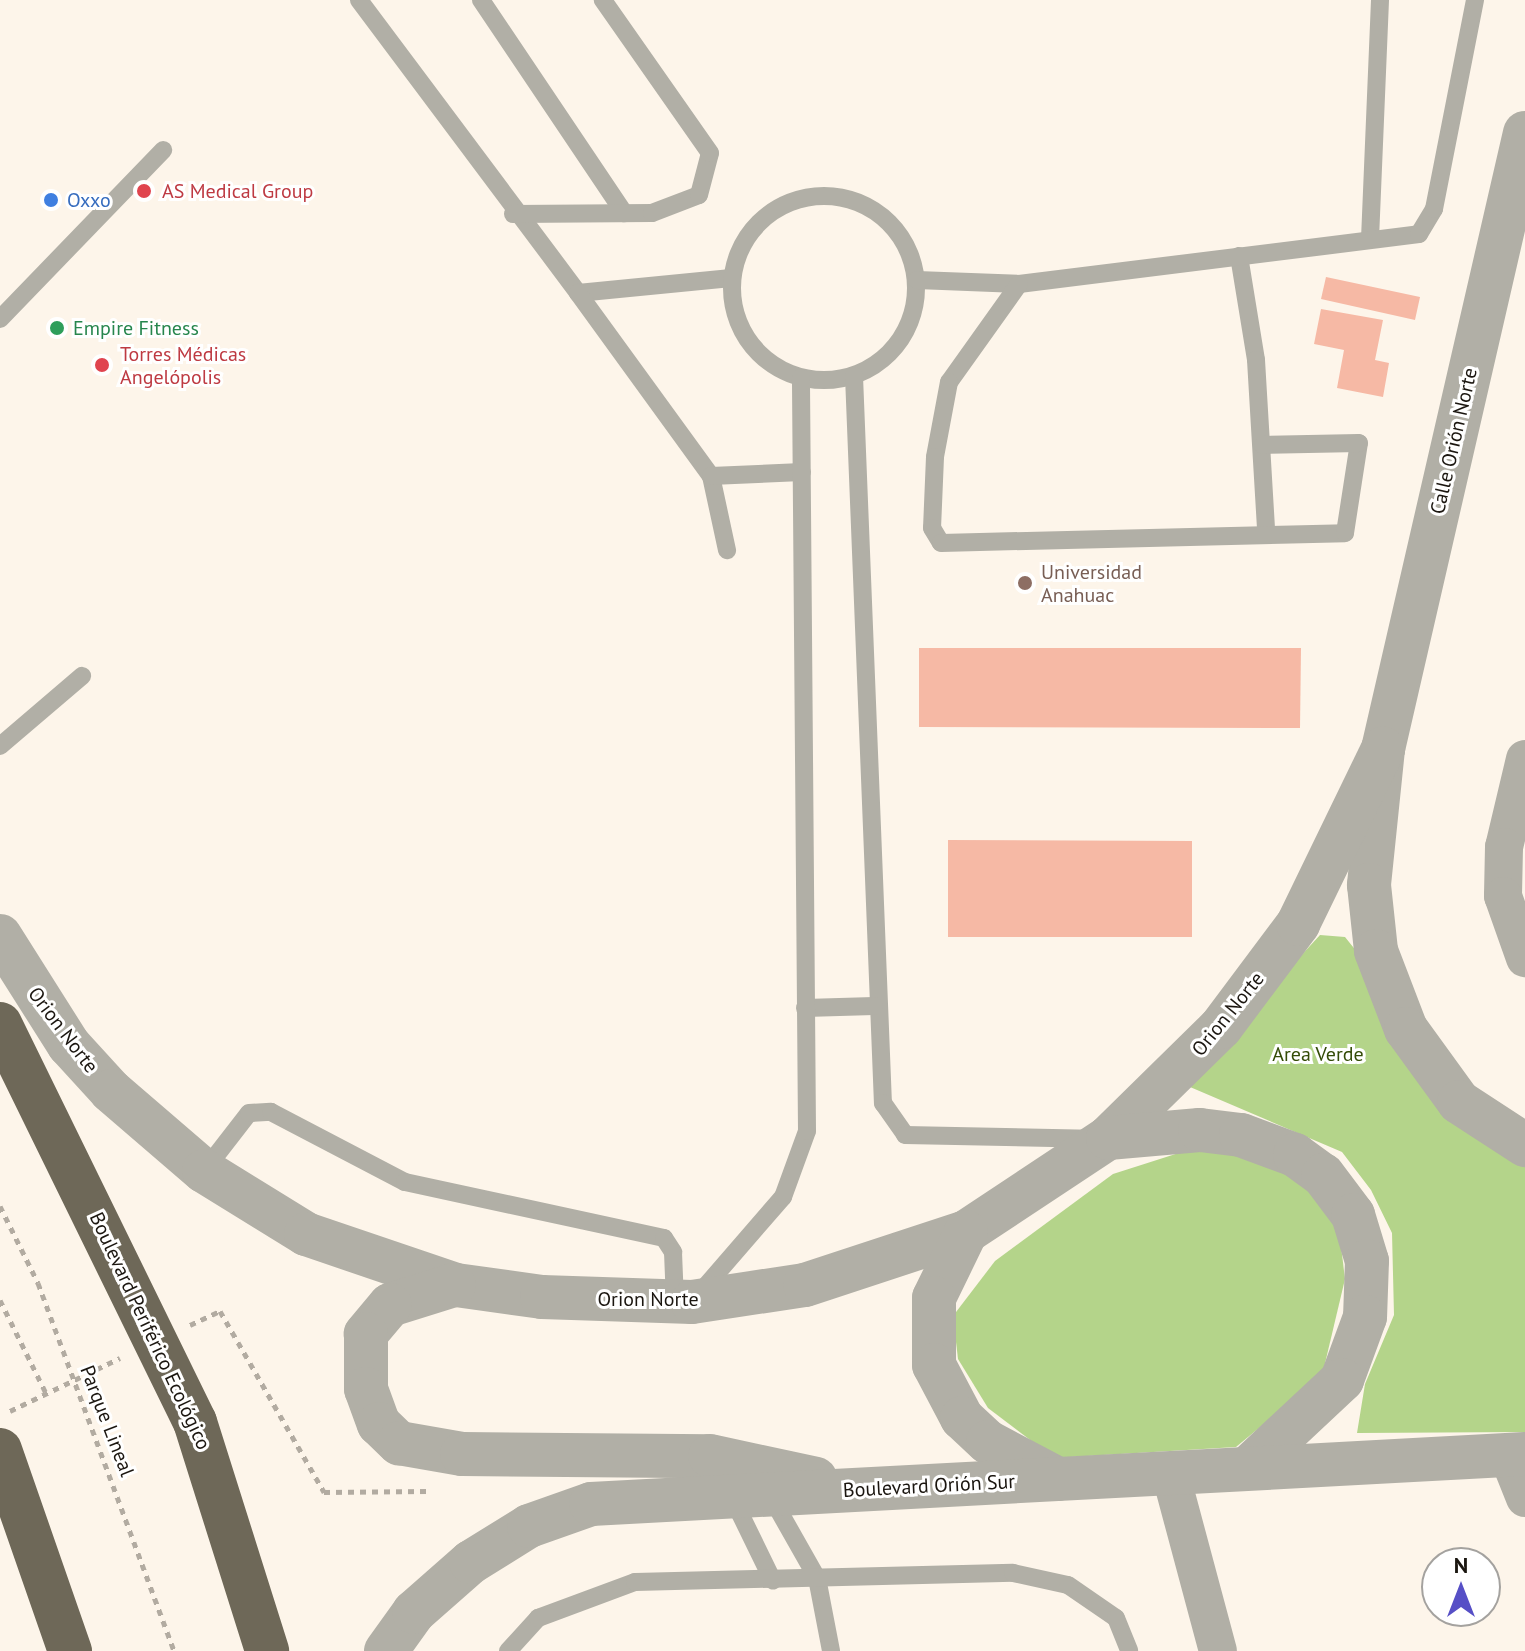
<!DOCTYPE html>
<html>
<head>
<meta charset="utf-8">
<style>
  body { margin:0 }
  #map { position:relative; width:1525px; height:1651px; overflow:hidden; background:#fdf5ea; font-family:"PT Sans",sans-serif }
  div>[style] { position:absolute }
  [style*='--x'] { left:calc(var(--x)*1px); top:calc(var(--y)*1px); width:calc(var(--w)*1px); rotate:calc(var(--a)*1deg) }
  .green>* { inset:0; background:#b4d48a }
  .building>* { inset:0; background:#f6b9a5 }
  .path>* { height:5px; margin-top:-2.5px; transform-origin:0; background:repeating-linear-gradient(90deg,#b2aba1 0 6px,transparent 0 12px) }
  .service>* { height:18px; margin:-9px; padding:0 9px; transform-origin:9px; border-radius:9px; background:#b1afa6 }
  .service>.ring { margin:-9px; padding:0; box-sizing:content-box; background:none; border:18px solid #b1afa6; border-radius:50% }
  .minor>* { height:38px; margin:-19px; padding:0 19px; transform-origin:19px; border-radius:19px; background:#b1afa6 }
  .tertiary>* { height:44px; margin:-22px; padding:0 22px; transform-origin:22px; border-radius:22px; background:#b1afa6 }
  .trunk>* { height:44px; margin:-22px; padding:0 22px; transform-origin:22px; border-radius:22px; background:#6e6858 }
  .dots>* { width:22px; height:22px; translate:-50% -50%; box-sizing:border-box; border:4px solid #fff; border-radius:50% }
  span { translate:-50% -50%; white-space:nowrap; text-align:center; line-height:1.15; -webkit-text-stroke:6px #fff; paint-order:stroke }
  .health-label { font-size:20px; color:#be3a42 }
  .left { translate:0 -50%; text-align:left }
  .shop-label { font-size:20px; color:#366cbe }
  .leisure-label { font-size:20px; color:#27864d }
  .street-label { font-size:20px; color:#1b1610 }
  .education-label { font-size:20px; color:#785e54 }
  .park-label { font-size:20px; color:#344c07 }
  .north { position:absolute; left:1421px; top:1547px; width:80px; height:80px; box-sizing:border-box; background:#fff; border:2px solid #a4a29f; border-radius:50%; rotate:0deg; font-size:22px; font-weight:700; line-height:32px; text-align:center; color:#1b1610 }
  .north::after { content:''; display:block; margin:auto; width:28px; height:36px; background:#564fc6; clip-path:polygon(50% 0,100% 100%,50% 72%,0 100%) }
</style>
</head>
<body>
<div id="map">
  <div class="green">
    <div style="clip-path:polygon(1320px 935px,1345px 937px,1525px 1161px,1525px 1432px,1357px 1433px,1365px 1384px,1394px 1315px,1392px 1233px,1371px 1190px,1342px 1152px,1183px 1084px)"></div>
    <div style="clip-path:polygon(1210px 1143px,1277px 1167px,1310px 1190px,1339px 1230px,1345px 1279px,1322px 1376px,1236px 1447px,1054px 1458px,988px 1408px,958px 1359px,953px 1316px,995px 1261px,1113px 1174px)"></div>
  </div>
  <div class="building">
    <div style="clip-path:polygon(1326px 277px,1420px 297px,1415px 320px,1321px 299px)"></div>
    <div style="clip-path:polygon(1321px 309px,1383px 320px,1375px 360px,1389px 363px,1383px 397px,1337px 388px,1344px 350px,1314px 344px)"></div>
    <div style="clip-path:polygon(919px 648px,1301px 648px,1300px 728px,919px 727px)"></div>
    <div style="clip-path:polygon(948px 840px,1192px 841px,1192px 937px,948px 937px)"></div>
  </div>
  <div class="path">
    <div style="--x:0;--y:1206;--w:86;--a:63.7"></div>
    <div style="--x:38;--y:1283;--w:392;--a:69.7"></div>
    <div style="--x:0;--y:1300;--w:104;--a:63.7"></div>
    <div style="--x:190;--y:1325;--w:33;--a:-25"></div>
    <div style="--x:220;--y:1311;--w:209;--a:60.1"></div>
    <div style="--x:324;--y:1492;--w:104;--a:-0.6"></div>
    <div style="--x:10;--y:1411;--w:122;--a:-25.7"></div>
  </div>
  <div class="service">
    <div style="--x:359;--y:0;--w:366;--a:53.2"></div>
    <div style="--x:578;--y:293;--w:154;--a:-5.6"></div>
    <div style="--x:481;--y:0;--w:257;--a:56.1"></div>
    <div class="ring" style="left:732px;top:196px;width:166px;height:166px"></div>
    <div style="--x:513;--y:214;--w:139;--a:-0.4"></div>
    <div style="--x:652;--y:213;--w:50;--a:-21"></div>
    <div style="--x:699;--y:195;--w:43;--a:-75.3"></div>
    <div style="--x:710;--y:153;--w:187;--a:-125"></div>
    <div style="--x:1370;--y:239;--w:239;--a:-87.6"></div>
    <div style="--x:1239;--y:256;--w:105;--a:80.7"></div>
    <div style="--x:1256;--y:360;--w:170;--a:86.6"></div>
    <div style="--x:917;--y:280;--w:102;--a:2.2"></div>
    <div style="--x:1019;--y:284;--w:403;--a:-7.1"></div>
    <div style="--x:1419;--y:234;--w:29;--a:-59"></div>
    <div style="--x:1434;--y:209;--w:213;--a:-78.9"></div>
    <div style="--x:1019;--y:284;--w:120;--a:125.5"></div>
    <div style="--x:949;--y:382;--w:76;--a:100.6"></div>
    <div style="--x:935;--y:457;--w:71;--a:92.4"></div>
    <div style="--x:932;--y:528;--w:17;--a:59"></div>
    <div style="--x:941;--y:543;--w:404;--a:-1.4"></div>
    <div style="--x:1345;--y:533;--w:91;--a:-81.2"></div>
    <div style="--x:1359;--y:443;--w:96;--a:178.8"></div>
    <div style="--x:578;--y:293;--w:226;--a:54"></div>
    <div style="--x:711;--y:476;--w:76;--a:77.8"></div>
    <div style="--x:0;--y:319;--w:235;--a:-46"></div>
    <div style="--x:854;--y:376;--w:728;--a:87.72"></div>
    <div style="--x:883;--y:1103;--w:39;--a:55"></div>
    <div style="--x:905;--y:1135;--w:184;--a:1.2"></div>
    <div style="--x:711;--y:476;--w:91;--a:-2.5"></div>
    <div style="--x:0;--y:746;--w:108;--a:-40.5"></div>
    <div style="--x:805;--y:1008;--w:69;--a:-1.7"></div>
    <div style="--x:204;--y:1171;--w:73;--a:-52.2"></div>
    <div style="--x:249;--y:1113;--w:22;--a:-3"></div>
    <div style="--x:271;--y:1112;--w:151;--a:27.6"></div>
    <div style="--x:405;--y:1182;--w:265;--a:12.2"></div>
    <div style="--x:664;--y:1238;--w:17;--a:57"></div>
    <div style="--x:673;--y:1252;--w:49;--a:87.7"></div>
    <div style="--x:698;--y:1295;--w:130;--a:-49.1"></div>
    <div style="--x:783;--y:1197;--w:70;--a:-70"></div>
    <div style="--x:807;--y:1131;--w:753;--a:-90.46"></div>
    <div style="--x:770;--y:1495;--w:95;--a:60.5"></div>
    <div style="--x:817;--y:1578;--w:74;--a:79.1"></div>
    <div style="--x:732;--y:1497;--w:93;--a:64"></div>
    <div style="--x:508;--y:1651;--w:45;--a:-47.7"></div>
    <div style="--x:538;--y:1618;--w:103;--a:-20.4"></div>
    <div style="--x:635;--y:1582;--w:378;--a:-1.4"></div>
    <div style="--x:1013;--y:1573;--w:56;--a:12.3"></div>
    <div style="--x:1068;--y:1585;--w:58;--a:34.5"></div>
    <div style="--x:1116;--y:1618;--w:35;--a:68"></div>
  </div>
  <div class="minor">
    <div style="--x:1525;--y:759;--w:90;--a:103.4"></div>
    <div style="--x:1504;--y:847;--w:49;--a:91.2"></div>
    <div style="--x:1503;--y:896;--w:66;--a:70.5"></div>
    <div style="--x:1509;--y:1458;--w:43;--a:68.2"></div>
    <div style="--x:1170;--y:1472;--w:185;--a:75"></div>
  </div>
  <div class="tertiary">
    <div style="--x:1525;--y:133;--w:632;--a:102.98"></div>
    <div style="--x:1383;--y:749;--w:137;--a:95.9"></div>
    <div style="--x:1369;--y:885;--w:66;--a:83.9"></div>
    <div style="--x:1376;--y:951;--w:84;--a:69"></div>
    <div style="--x:1406;--y:1029;--w:90;--a:54"></div>
    <div style="--x:1459;--y:1102;--w:79;--a:33.1"></div>
    <div style="--x:0;--y:936;--w:129;--a:57.7"></div>
    <div style="--x:69;--y:1045;--w:62;--a:47.6"></div>
    <div style="--x:111;--y:1091;--w:123;--a:40.7"></div>
    <div style="--x:204;--y:1171;--w:120;--a:31.7"></div>
    <div style="--x:306;--y:1234;--w:158;--a:18.8"></div>
    <div style="--x:456;--y:1285;--w:87;--a:7.9"></div>
    <div style="--x:542;--y:1297;--w:150;--a:1.9"></div>
    <div style="--x:692;--y:1302;--w:114;--a:-8.6"></div>
    <div style="--x:805;--y:1285;--w:169;--a:-18.2"></div>
    <div style="--x:966;--y:1232;--w:170;--a:-33.5"></div>
    <div style="--x:1108;--y:1138;--w:158;--a:-44.5"></div>
    <div style="--x:1221;--y:1027;--w:129;--a:-53.2"></div>
    <div style="--x:1298;--y:924;--w:195;--a:-64.1"></div>
    <div style="--x:1108;--y:1138;--w:92;--a:-5"></div>
    <div style="--x:1200;--y:1130;--w:41;--a:7"></div>
    <div style="--x:1241;--y:1135;--w:58;--a:20.3"></div>
    <div style="--x:1295;--y:1155;--w:34;--a:36"></div>
    <div style="--x:1323;--y:1175;--w:50;--a:53.1"></div>
    <div style="--x:1353;--y:1215;--w:48;--a:73.1"></div>
    <div style="--x:1367;--y:1261;--w:56;--a:92"></div>
    <div style="--x:1365;--y:1317;--w:67;--a:110.1"></div>
    <div style="--x:1342;--y:1380;--w:129;--a:136.9"></div>
    <div style="--x:966;--y:1232;--w:73;--a:115.9"></div>
    <div style="--x:934;--y:1298;--w:67;--a:90"></div>
    <div style="--x:934;--y:1365;--w:60;--a:62.2"></div>
    <div style="--x:962;--y:1418;--w:35;--a:43"></div>
    <div style="--x:988;--y:1442;--w:79;--a:27.9"></div>
    <div style="--x:454;--y:1285;--w:67;--a:162.6"></div>
    <div style="--x:390;--y:1305;--w:38;--a:130"></div>
    <div style="--x:366;--y:1334;--w:55;--a:90"></div>
    <div style="--x:366;--y:1389;--w:37;--a:70"></div>
    <div style="--x:379;--y:1424;--w:28;--a:44"></div>
    <div style="--x:399;--y:1443;--w:64;--a:9.9"></div>
    <div style="--x:462;--y:1454;--w:248;--a:0.5"></div>
    <div style="--x:710;--y:1456;--w:108;--a:12.2"></div>
    <div style="--x:386;--y:1651;--w:48;--a:-54.3"></div>
    <div style="--x:414;--y:1612;--w:76;--a:-41.3"></div>
    <div style="--x:471;--y:1562;--w:68;--a:-31.8"></div>
    <div style="--x:529;--y:1526;--w:66;--a:-19.5"></div>
    <div style="--x:591;--y:1504;--w:935;--a:-3.06"></div>
  </div>
  <div class="trunk">
    <div style="--x:0;--y:1024;--w:443;--a:63.9"></div>
    <div style="--x:195;--y:1422;--w:240;--a:72.5"></div>
    <div style="--x:0;--y:1450;--w:213;--a:70.8"></div>
  </div>
  <div class="dots">
    <div style="left:144px;top:191px;background:#e0444e"></div>
    <div style="left:51px;top:200px;background:#3f7fe0"></div>
    <div style="left:57px;top:328px;background:#2e9e5b"></div>
    <div style="left:102px;top:365px;background:#e0444e"></div>
    <div style="left:1025px;top:583px;background:#8d6e63"></div>
  </div>
  <div class="health-label">
    <span class="left" style="left:162px;top:191px">AS Medical Group</span>
    <span class="left" style="left:120px;top:366px">Torres Médicas<br>Angelópolis</span>
  </div>
  <div class="shop-label">
    <span class="left" style="left:67px;top:200px">Oxxo</span>
  </div>
  <div class="leisure-label">
    <span class="left" style="left:73px;top:328px">Empire Fitness</span>
  </div>
  <div class="street-label">
    <span style="left:1454px;top:441px;rotate:-77deg">Calle Orión Norte</span>
    <span style="left:1228px;top:1014px;rotate:-51deg">Orion Norte</span>
    <span style="left:63px;top:1030px;rotate:53deg">Orion Norte</span>
    <span style="left:648px;top:1299px">Orion Norte</span>
    <span style="left:150px;top:1331px;rotate:65deg">Boulevard Periférico Ecológico</span>
    <span style="left:107px;top:1421px;rotate:69deg">Parque Lineal</span>
    <span style="left:929px;top:1486px;rotate:-3deg">Boulevard Orión Sur</span>
  </div>
  <div class="education-label">
    <span class="left" style="left:1041px;top:584px">Universidad<br>Anahuac</span>
  </div>
  <div class="park-label">
    <span style="left:1318px;top:1054px">Area Verde</span>
  </div>
  <div class="north">N</div>
</div>
</body>
</html>
